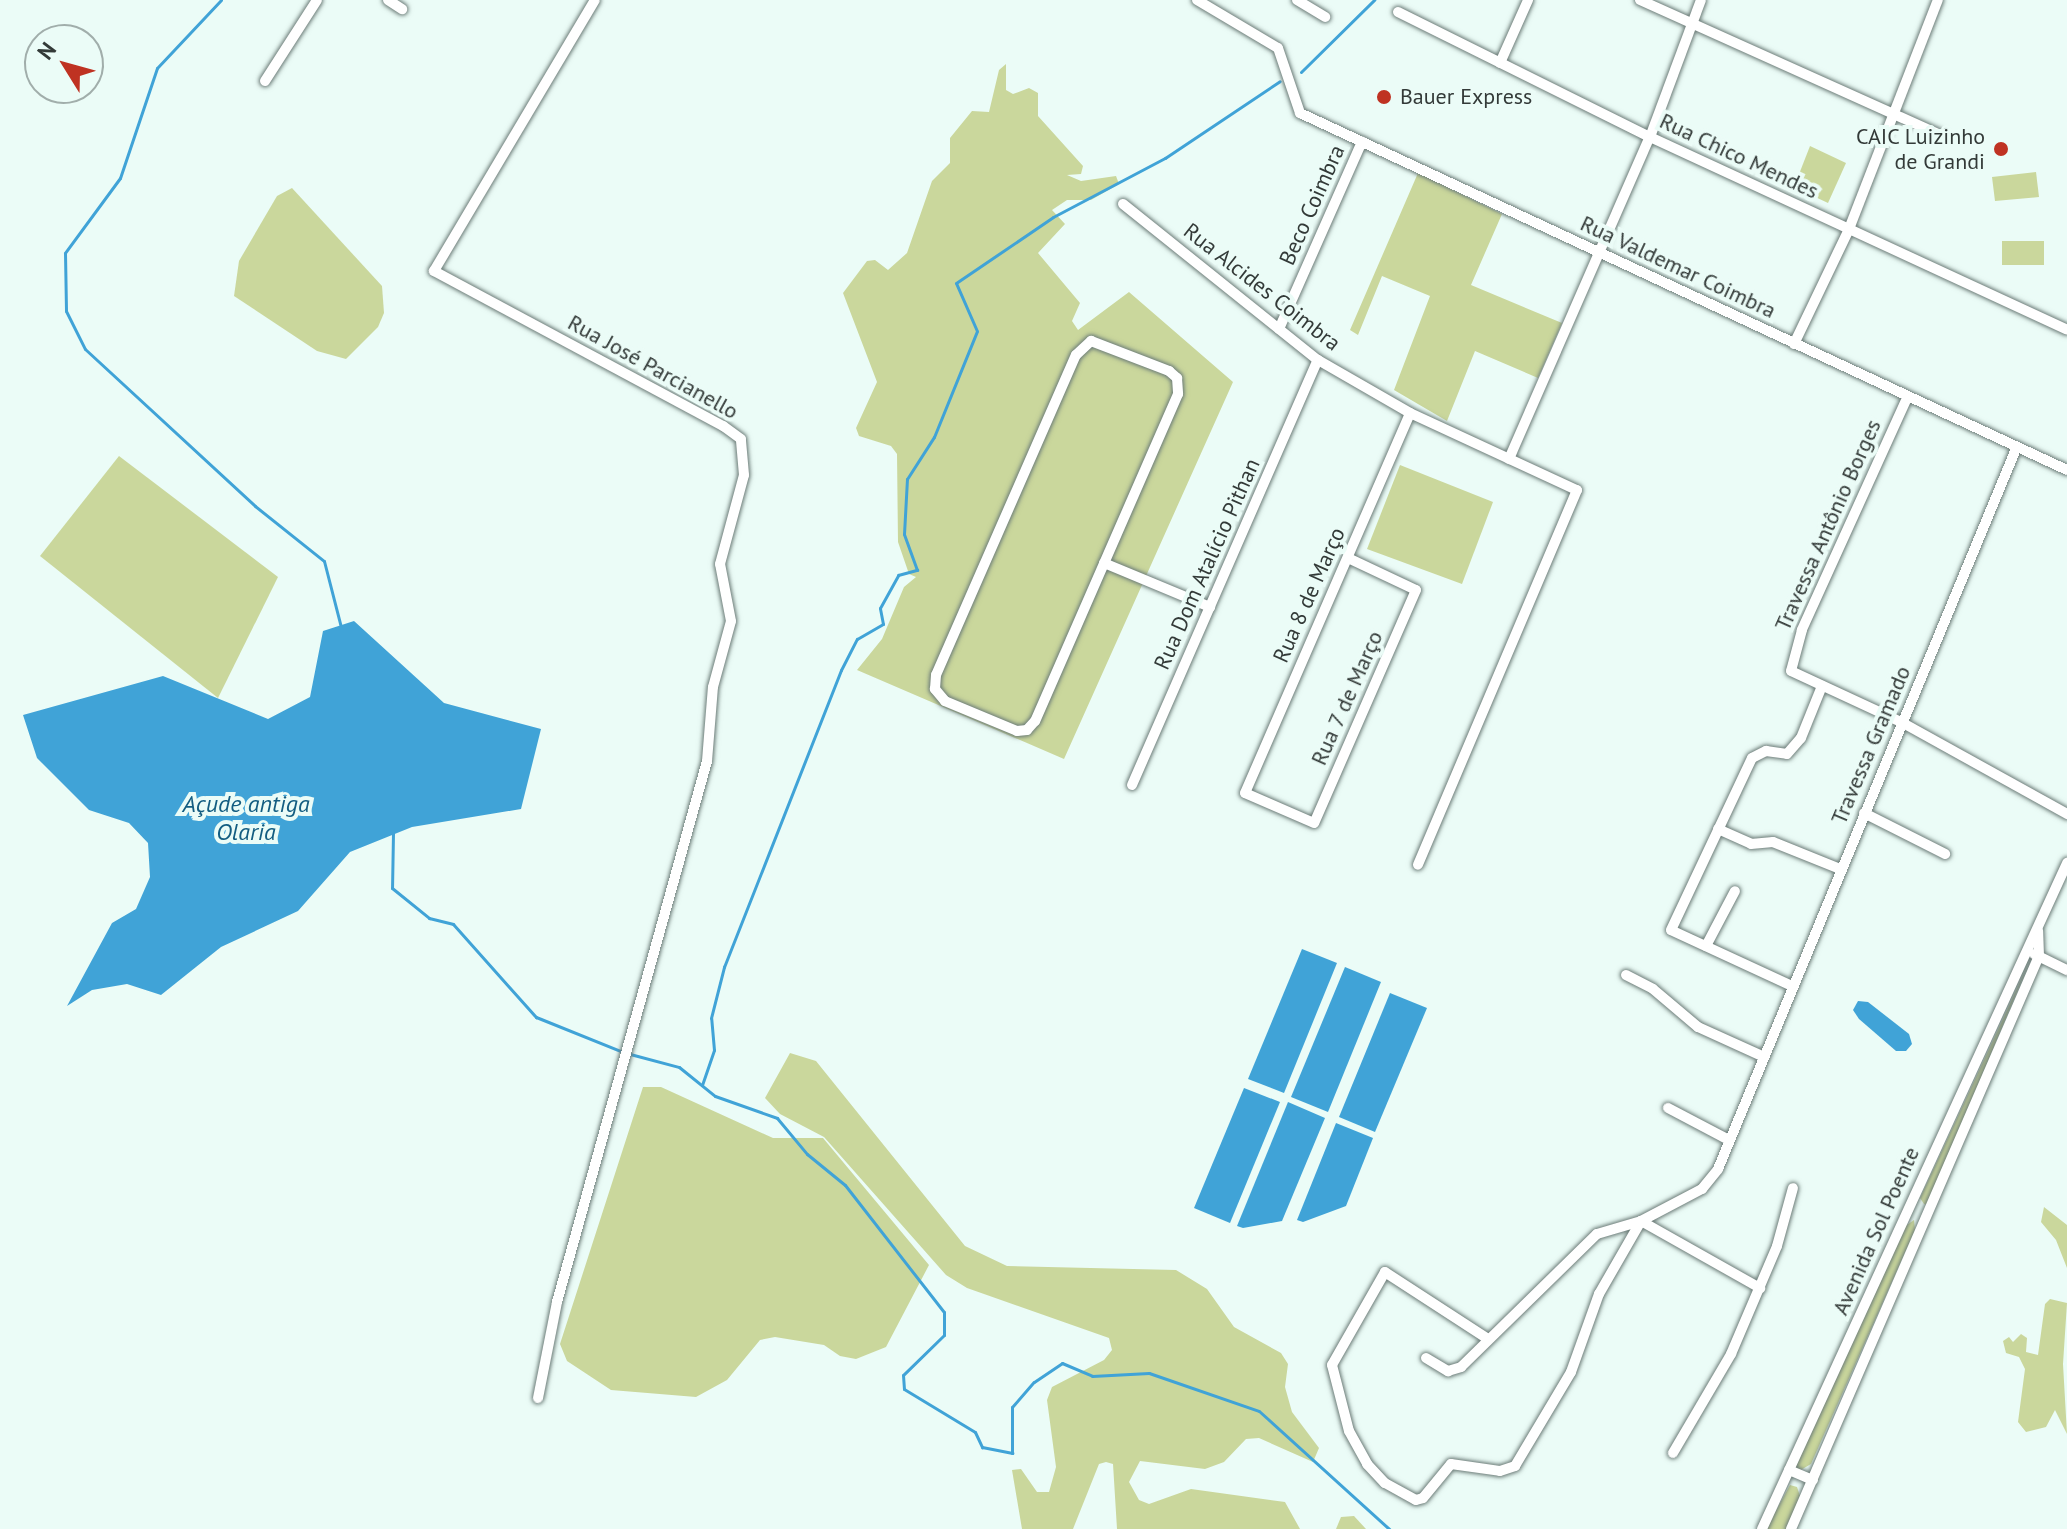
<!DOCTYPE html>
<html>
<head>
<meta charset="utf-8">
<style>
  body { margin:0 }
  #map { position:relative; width:2067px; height:1529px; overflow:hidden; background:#ebfcf7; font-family:"PT Sans",sans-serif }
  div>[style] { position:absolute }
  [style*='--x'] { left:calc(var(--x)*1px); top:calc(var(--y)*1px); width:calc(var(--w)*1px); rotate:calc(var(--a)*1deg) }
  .green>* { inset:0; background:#cad79c }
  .water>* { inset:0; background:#40a3d7 }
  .stream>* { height:3px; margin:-1.5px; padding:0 1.5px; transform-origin:1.5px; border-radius:1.5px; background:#40a3d7 }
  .roads { filter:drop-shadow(0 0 2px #6c7c78) drop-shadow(0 0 2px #6c7c78) }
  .street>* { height:10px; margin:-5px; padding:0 5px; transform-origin:5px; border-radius:5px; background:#fff }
  .dots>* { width:22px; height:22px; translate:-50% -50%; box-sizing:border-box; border:4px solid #ebfcf7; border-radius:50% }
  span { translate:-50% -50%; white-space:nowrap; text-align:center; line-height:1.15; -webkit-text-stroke:8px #ebfcf7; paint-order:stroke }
  .poi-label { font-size:22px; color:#333a38 }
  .left { translate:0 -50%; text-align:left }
  .right { translate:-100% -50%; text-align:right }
  .street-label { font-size:22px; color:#333a38 }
  .water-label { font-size:24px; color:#135d81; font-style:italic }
  .north { position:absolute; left:24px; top:24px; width:80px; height:80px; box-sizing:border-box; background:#ebfcf7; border:2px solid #a1aeab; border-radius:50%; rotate:307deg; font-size:22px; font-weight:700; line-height:32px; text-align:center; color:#333a38 }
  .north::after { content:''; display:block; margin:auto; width:28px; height:36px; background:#bf3222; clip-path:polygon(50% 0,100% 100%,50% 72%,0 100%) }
</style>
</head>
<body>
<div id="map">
  <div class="green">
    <div style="clip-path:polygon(1006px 64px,1006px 90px,1013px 94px,1029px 88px,1038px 93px,1038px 116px,1083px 166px,1081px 174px,1067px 175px,1081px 181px,1116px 176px,1119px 184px,1091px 200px,1067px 200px,1052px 210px,1065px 224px,1038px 253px,1080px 303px,1072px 321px,1078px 330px,1129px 292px,1233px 382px,1064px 759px,857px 670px,882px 639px,904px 587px,916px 577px,909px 574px,898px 542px,897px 454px,891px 446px,859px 436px,856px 428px,877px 382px,843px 293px,867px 261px,875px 260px,888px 270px,907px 253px,932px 181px,950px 163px,950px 138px,972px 111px,989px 112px,999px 70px)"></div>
    <div style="clip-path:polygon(1810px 146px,1846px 163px,1828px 203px,1794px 187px)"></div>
    <div style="clip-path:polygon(2036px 172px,2039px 197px,1995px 201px,1992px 177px)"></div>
    <div style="clip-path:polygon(1418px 173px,1502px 214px,1471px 285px,1562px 323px,1538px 378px,1475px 351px,1447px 421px,1394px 390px,1430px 296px,1382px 276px,1358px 335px,1350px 330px)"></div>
    <div style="clip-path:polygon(292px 188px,382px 286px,384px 313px,378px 327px,346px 359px,317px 351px,234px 296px,239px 261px,277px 196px)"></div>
    <div style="clip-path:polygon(2002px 241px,2044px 241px,2044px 265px,2002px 265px)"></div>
    <div style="clip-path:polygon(119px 456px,278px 577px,218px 698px,40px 556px)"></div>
    <div style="clip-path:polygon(1400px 465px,1493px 502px,1462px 584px,1367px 549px)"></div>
    <div style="clip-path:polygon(2028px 965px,1928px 1205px,1924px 1204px,1920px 1198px)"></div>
    <div style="clip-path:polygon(790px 1053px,816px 1061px,965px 1246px,1007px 1266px,1176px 1270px,1207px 1289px,1234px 1327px,1281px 1353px,1288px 1364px,1285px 1387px,1292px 1412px,1319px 1448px,1313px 1462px,1259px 1438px,1246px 1439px,1224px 1462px,1205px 1469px,1140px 1461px,1129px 1482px,1139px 1500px,1149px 1504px,1191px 1489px,1285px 1502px,1300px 1529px,1117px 1529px,1113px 1464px,1106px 1462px,1099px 1464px,1073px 1529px,1022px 1529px,1012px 1470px,1021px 1469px,1037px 1492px,1049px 1492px,1056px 1467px,1047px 1400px,1052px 1387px,1104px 1360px,1112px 1350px,1109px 1338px,967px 1288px,946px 1275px,824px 1137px,780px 1114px,765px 1098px)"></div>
    <div style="clip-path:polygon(643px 1087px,661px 1087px,773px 1138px,823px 1138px,929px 1265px,886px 1347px,856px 1359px,840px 1356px,824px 1345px,775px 1337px,760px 1340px,727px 1380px,696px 1397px,611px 1390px,567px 1361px,560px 1344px)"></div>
    <div style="clip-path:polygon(2044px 1207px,2067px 1225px,2067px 1268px,2056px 1240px,2041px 1222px)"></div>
    <div style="clip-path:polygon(1914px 1220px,1915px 1230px,1811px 1464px,1799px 1471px,1795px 1466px,1904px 1227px)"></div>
    <div style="clip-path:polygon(2050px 1299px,2067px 1303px,2063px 1364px,2067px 1434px,2055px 1410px,2046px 1427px,2026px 1432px,2018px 1422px,2025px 1369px,2019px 1357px,2006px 1353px,2003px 1341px,2009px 1337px,2013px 1342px,2021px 1334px,2027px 1338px,2026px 1352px,2038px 1355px,2045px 1304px)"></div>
    <div style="clip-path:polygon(1790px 1485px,1797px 1487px,1800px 1496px,1789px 1529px,1766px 1529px)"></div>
    <div style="clip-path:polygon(1354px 1516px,1366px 1529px,1336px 1529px,1341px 1517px)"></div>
  </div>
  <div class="water">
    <div style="clip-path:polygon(354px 621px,444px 703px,541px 729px,521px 809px,412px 827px,350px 852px,298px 911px,221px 947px,161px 995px,127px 984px,92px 990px,67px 1006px,112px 923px,136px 909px,150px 877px,148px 843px,129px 823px,89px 810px,37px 758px,23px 715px,163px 676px,268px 719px,310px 697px,323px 631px)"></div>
    <div style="clip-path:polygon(1302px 949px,1337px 963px,1284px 1093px,1248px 1079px)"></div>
    <div style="clip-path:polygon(1345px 967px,1381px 982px,1328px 1112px,1291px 1097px)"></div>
    <div style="clip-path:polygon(1390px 993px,1427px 1008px,1375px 1132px,1339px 1117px)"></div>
    <div style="clip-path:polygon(1858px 1001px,1868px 1002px,1909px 1034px,1912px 1044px,1906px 1051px,1896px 1051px,1859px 1019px,1853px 1010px)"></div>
    <div style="clip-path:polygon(1244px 1088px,1280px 1102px,1230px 1223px,1194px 1208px)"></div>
    <div style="clip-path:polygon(1288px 1102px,1325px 1118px,1282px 1221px,1243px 1228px,1237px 1226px)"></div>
    <div style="clip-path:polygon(1336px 1123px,1373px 1138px,1346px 1206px,1303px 1222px,1297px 1220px)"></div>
  </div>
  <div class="stream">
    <div style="--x:221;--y:0;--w:93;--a:133.3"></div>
    <div style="--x:157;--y:68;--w:116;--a:108.6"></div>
    <div style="--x:120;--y:178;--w:93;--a:126.3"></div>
    <div style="--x:65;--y:253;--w:58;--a:89"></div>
    <div style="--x:66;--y:311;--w:42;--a:63.4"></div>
    <div style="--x:85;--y:349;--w:231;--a:42.7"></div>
    <div style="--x:255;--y:506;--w:88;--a:38.6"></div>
    <div style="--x:324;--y:561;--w:68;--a:75.6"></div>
    <div style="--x:1301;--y:72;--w:103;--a:-44.6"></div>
    <div style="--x:393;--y:833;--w:55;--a:91"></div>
    <div style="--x:392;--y:888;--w:48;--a:39"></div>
    <div style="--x:429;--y:918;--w:25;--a:14"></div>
    <div style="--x:453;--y:924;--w:125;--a:48.3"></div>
    <div style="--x:536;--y:1017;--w:94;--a:21.9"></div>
    <div style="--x:630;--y:1054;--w:51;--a:14.9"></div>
    <div style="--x:679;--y:1067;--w:46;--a:38.9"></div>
    <div style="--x:715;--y:1096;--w:66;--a:19.5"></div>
    <div style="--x:777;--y:1118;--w:47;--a:50.2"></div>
    <div style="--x:807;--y:1154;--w:49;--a:39.2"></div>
    <div style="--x:845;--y:1185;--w:161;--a:52.1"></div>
    <div style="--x:944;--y:1312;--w:23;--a:90"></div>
    <div style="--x:944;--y:1335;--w:57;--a:135.7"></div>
    <div style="--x:903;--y:1375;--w:14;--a:86"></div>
    <div style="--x:904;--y:1389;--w:83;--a:31.2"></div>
    <div style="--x:975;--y:1432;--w:17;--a:65"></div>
    <div style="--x:982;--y:1447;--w:31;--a:11"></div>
    <div style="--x:1012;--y:1453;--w:46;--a:-90"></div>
    <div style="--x:1012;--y:1407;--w:33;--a:-49"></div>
    <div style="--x:1034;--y:1382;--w:34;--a:-34"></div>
    <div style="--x:1062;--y:1363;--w:33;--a:23"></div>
    <div style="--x:1092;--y:1376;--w:57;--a:-3"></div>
    <div style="--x:1149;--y:1373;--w:116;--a:19.1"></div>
    <div style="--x:1259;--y:1411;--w:176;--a:42.2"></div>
    <div style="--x:702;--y:1085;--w:37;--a:-71"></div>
    <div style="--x:714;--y:1050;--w:32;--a:-95"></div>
    <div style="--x:711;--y:1018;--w:53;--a:-75.7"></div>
    <div style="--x:724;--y:967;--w:319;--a:-68.5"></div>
    <div style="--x:841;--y:670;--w:35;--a:-63"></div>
    <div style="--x:857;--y:639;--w:30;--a:-30"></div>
    <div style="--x:883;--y:624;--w:16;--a:-101"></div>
    <div style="--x:880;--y:608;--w:38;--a:-61"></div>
    <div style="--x:898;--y:575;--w:20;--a:-15"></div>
    <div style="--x:917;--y:570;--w:38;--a:-110"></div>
    <div style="--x:904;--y:534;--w:55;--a:-86.9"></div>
    <div style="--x:907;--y:479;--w:50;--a:-57.3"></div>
    <div style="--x:934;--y:437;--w:114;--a:-67.9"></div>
    <div style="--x:977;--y:331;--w:52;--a:-113.6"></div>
    <div style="--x:956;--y:283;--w:117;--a:-34.2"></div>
    <div style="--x:1053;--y:217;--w:127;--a:-27.8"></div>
    <div style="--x:1165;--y:158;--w:138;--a:-33.8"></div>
  </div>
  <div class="roads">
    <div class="street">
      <div style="--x:388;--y:0;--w:17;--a:33"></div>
      <div style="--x:1197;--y:0;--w:94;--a:30.7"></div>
      <div style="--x:1278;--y:48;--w:69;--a:71.3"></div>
      <div style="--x:1300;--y:113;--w:846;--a:24.96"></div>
      <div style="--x:1297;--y:0;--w:33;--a:31"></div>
      <div style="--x:1640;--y:0;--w:330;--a:24.2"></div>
      <div style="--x:1398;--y:12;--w:281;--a:26.4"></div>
      <div style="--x:1650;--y:137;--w:459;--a:24.8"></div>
      <div style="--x:1500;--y:63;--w:69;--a:-66"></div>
      <div style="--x:265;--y:81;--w:96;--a:-57.3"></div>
      <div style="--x:1123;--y:204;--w:250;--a:38.7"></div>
      <div style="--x:1318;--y:360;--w:106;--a:29.9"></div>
      <div style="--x:1410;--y:413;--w:184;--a:24.8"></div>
      <div style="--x:1577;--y:490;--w:407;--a:113"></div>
      <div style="--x:1279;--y:329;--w:205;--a:-66.1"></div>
      <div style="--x:1091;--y:341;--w:84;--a:21"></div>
      <div style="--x:1169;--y:371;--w:11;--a:41"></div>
      <div style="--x:1177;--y:378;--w:16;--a:86"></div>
      <div style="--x:1178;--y:394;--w:357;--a:113.6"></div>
      <div style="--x:1035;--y:721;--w:12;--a:132"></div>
      <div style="--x:1027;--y:730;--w:10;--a:174"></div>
      <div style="--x:1017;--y:731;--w:78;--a:-157.4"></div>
      <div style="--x:945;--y:701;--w:16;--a:-130"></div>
      <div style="--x:935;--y:689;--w:14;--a:-86"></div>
      <div style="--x:936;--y:675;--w:349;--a:-66.4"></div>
      <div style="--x:1076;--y:355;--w:21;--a:-43"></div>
      <div style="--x:1794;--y:344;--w:127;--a:-64.4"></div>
      <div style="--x:1849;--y:229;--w:246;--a:-68.8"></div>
      <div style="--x:1907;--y:398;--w:255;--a:114.4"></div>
      <div style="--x:1802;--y:630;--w:42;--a:105"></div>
      <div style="--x:1791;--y:671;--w:123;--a:24.9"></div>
      <div style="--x:1903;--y:723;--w:188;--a:29"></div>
      <div style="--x:1509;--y:459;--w:352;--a:-66.4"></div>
      <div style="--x:1650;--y:137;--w:146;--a:-69.6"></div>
      <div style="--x:1348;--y:558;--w:75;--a:25.2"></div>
      <div style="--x:1416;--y:590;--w:254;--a:113.6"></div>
      <div style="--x:1314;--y:823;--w:75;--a:-156.5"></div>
      <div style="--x:1245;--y:793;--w:414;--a:-66.5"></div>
      <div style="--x:1104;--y:563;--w:115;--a:22.5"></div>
      <div style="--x:1132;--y:785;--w:464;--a:-66.4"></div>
      <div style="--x:1864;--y:813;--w:91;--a:26.8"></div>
      <div style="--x:1718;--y:829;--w:36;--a:24"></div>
      <div style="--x:1751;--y:844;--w:22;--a:-5"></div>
      <div style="--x:1773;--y:842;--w:72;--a:21.9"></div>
      <div style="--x:1706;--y:946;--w:62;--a:-62.2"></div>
      <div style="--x:2034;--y:954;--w:37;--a:26"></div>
      <div style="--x:1626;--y:975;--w:30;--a:27"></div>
      <div style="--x:1653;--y:989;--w:59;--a:40.2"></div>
      <div style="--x:1698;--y:1027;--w:70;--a:24.4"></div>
      <div style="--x:1792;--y:986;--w:133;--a:-155.2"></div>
      <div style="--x:1671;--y:930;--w:190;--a:-64.8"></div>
      <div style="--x:1752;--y:758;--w:16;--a:-27"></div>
      <div style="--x:1766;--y:751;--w:21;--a:8"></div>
      <div style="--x:1787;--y:754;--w:21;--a:-49"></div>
      <div style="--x:1801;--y:738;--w:56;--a:-68"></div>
      <div style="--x:1668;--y:1108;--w:67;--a:27.7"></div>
      <div style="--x:1488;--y:1339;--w:123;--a:-147"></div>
      <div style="--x:1385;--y:1272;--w:107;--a:119.7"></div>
      <div style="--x:1332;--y:1365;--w:68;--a:75.6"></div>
      <div style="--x:1349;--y:1431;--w:38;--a:61"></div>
      <div style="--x:1367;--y:1464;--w:26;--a:47"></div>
      <div style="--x:1385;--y:1483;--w:35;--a:29"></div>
      <div style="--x:1416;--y:1500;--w:7;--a:-16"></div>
      <div style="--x:1423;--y:1498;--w:44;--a:-50.5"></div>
      <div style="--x:1451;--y:1464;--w:49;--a:8.1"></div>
      <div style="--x:1500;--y:1471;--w:16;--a:-18"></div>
      <div style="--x:1515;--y:1466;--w:109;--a:-59.2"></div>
      <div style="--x:1571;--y:1372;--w:83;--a:-70.3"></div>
      <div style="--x:1599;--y:1294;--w:84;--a:-60.1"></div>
      <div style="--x:1641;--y:1221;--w:137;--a:29.4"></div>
      <div style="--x:1426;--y:1358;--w:26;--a:31"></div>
      <div style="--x:1448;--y:1371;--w:14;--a:-17"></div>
      <div style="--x:1461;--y:1367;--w:190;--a:-44.4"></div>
      <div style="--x:1597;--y:1234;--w:46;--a:-16.5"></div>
      <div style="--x:1641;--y:1221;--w:69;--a:-27.7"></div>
      <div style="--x:1702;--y:1189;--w:26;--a:-51"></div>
      <div style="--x:1718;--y:1169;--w:779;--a:-67.52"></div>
      <div style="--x:538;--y:1398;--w:98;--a:-78.8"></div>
      <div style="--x:557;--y:1302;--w:561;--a:-74.5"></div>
      <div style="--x:707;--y:761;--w:74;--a:-85.4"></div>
      <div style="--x:713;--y:687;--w:68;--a:-74.7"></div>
      <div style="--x:731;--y:621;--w:58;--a:-100.9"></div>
      <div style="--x:720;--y:564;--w:92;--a:-74.9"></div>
      <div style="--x:744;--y:475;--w:36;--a:-95"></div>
      <div style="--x:741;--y:439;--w:22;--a:-144"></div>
      <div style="--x:723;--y:426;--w:328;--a:-151.8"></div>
      <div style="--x:434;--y:271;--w:315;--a:-59.3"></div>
      <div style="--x:1673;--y:1453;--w:115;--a:-59.6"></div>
      <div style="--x:1731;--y:1354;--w:117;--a:-66.9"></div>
      <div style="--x:1777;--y:1246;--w:60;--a:-74.6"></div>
      <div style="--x:1789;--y:1470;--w:26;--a:23"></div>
      <div style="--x:1762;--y:1529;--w:733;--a:-65.39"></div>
      <div style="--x:1791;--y:1529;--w:624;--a:-66.6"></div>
      <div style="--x:2039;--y:956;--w:25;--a:-92"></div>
    </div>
  </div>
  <div class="dots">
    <div style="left:1384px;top:97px;background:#bf3222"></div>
    <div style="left:2001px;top:149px;background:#bf3222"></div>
  </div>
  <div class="poi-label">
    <span class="left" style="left:1400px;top:97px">Bauer Express</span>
    <span class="right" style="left:1985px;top:149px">CAIC Luizinho<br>de Grandi</span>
  </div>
  <div class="street-label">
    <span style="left:1739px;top:156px;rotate:25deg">Rua Chico Mendes</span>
    <span style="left:1312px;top:205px;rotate:-66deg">Beco Coimbra</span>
    <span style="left:1678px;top:267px;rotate:25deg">Rua Valdemar Coimbra</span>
    <span style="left:1262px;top:287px;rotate:38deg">Rua Alcides Coimbra</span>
    <span style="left:653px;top:367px;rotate:29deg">Rua José Parcianello</span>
    <span style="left:1828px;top:525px;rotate:-66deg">Travessa Antônio Borges</span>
    <span style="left:1207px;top:564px;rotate:-66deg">Rua Dom Atalício Pithan</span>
    <span style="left:1309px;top:595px;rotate:-66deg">Rua 8 de Março</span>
    <span style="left:1347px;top:698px;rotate:-66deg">Rua 7 de Março</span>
    <span style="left:1871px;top:745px;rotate:-67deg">Travessa Gramado</span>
    <span style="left:1876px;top:1231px;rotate:-66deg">Avenida Sol Poente</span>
  </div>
  <div class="water-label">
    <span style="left:246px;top:818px">Açude antiga<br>Olaria</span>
  </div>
  <div class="north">N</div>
</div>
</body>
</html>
